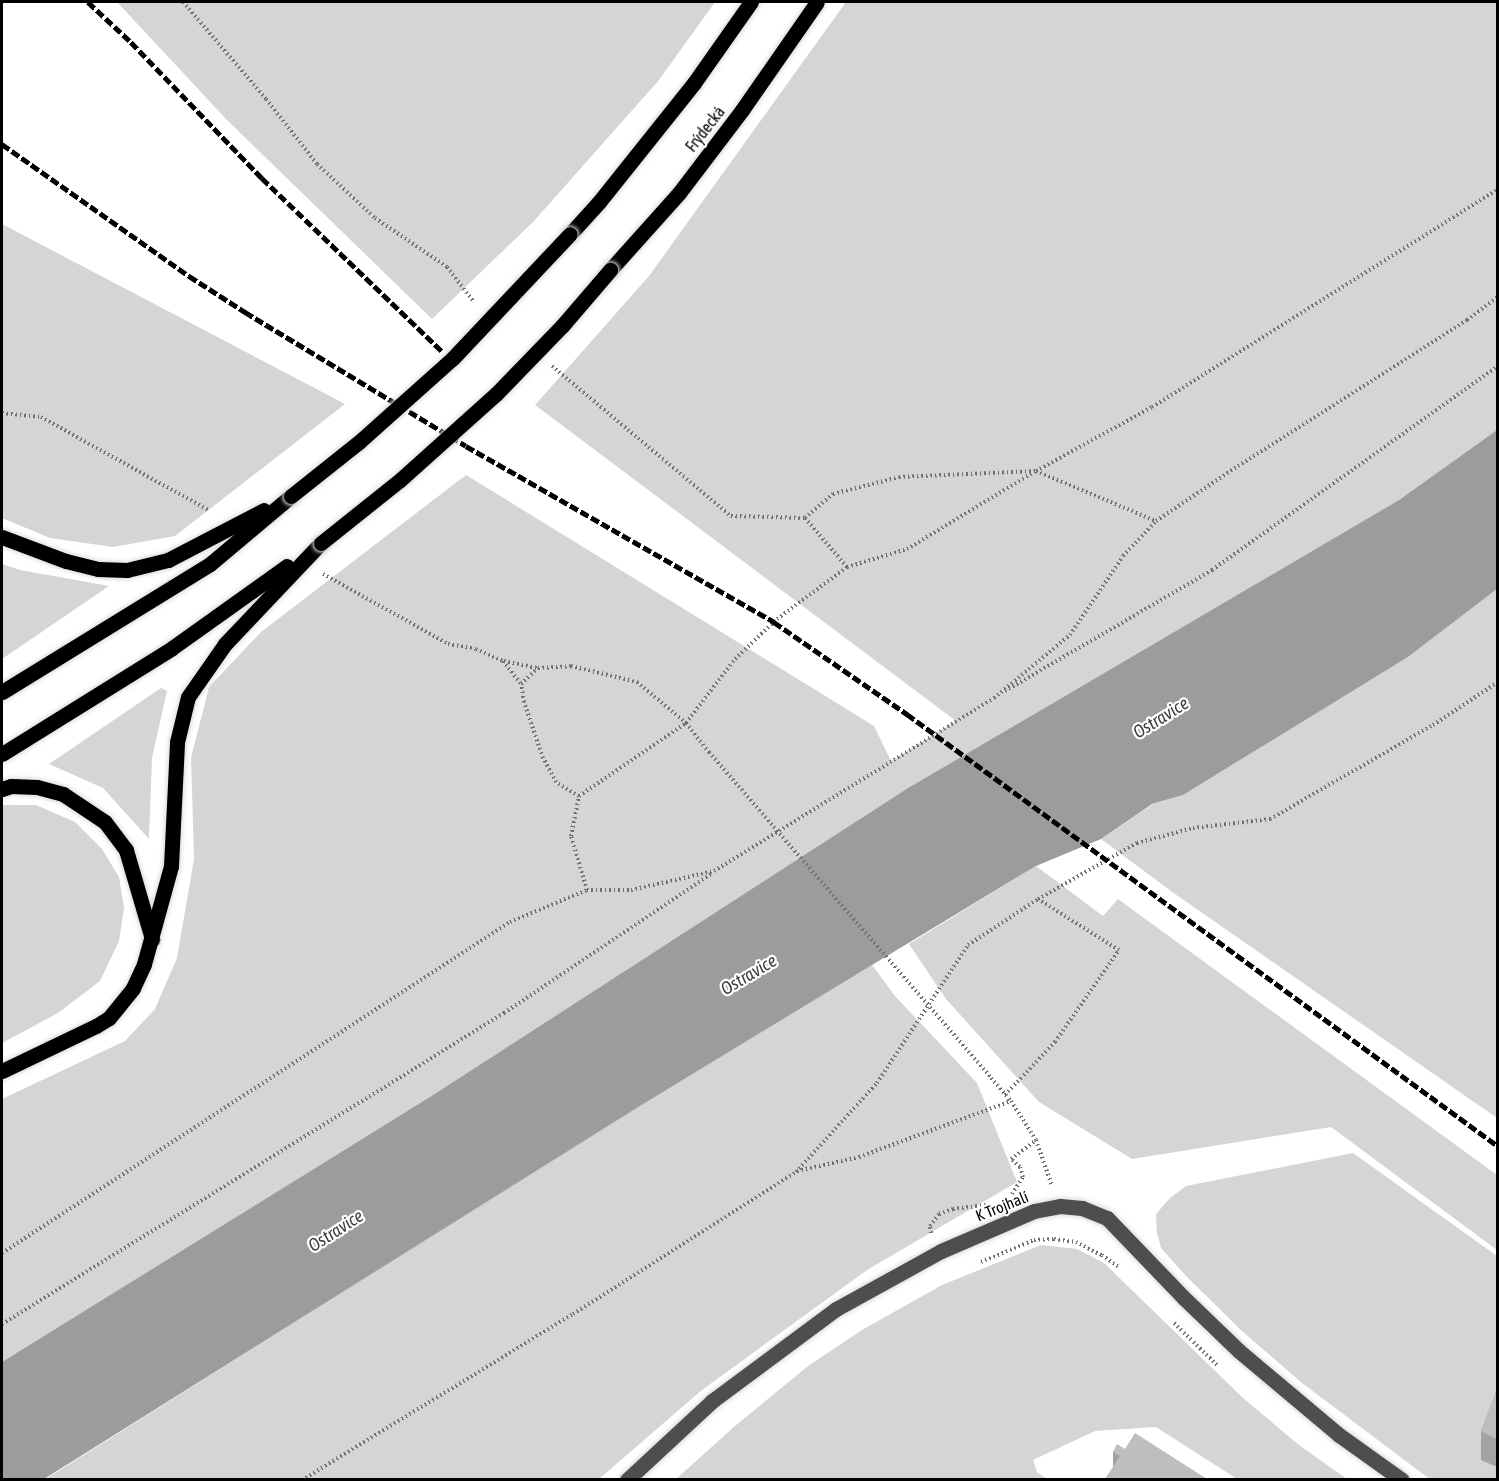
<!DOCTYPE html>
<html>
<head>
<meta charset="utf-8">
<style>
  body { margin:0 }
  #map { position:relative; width:1499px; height:1481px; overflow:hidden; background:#fff; font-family:"Asap Condensed",sans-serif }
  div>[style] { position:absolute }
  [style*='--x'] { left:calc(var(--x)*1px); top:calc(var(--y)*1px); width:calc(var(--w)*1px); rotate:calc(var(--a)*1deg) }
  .green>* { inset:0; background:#d5d5d5 }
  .water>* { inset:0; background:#9c9c9c }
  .path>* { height:4px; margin-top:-2px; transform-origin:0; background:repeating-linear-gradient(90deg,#707070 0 1.5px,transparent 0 4.5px) }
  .roads { filter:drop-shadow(0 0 2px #dbdbdb) drop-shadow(0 0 2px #dbdbdb) }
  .minor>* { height:15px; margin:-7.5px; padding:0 7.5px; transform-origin:7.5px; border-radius:7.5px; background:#4e4e4e }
  .major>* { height:15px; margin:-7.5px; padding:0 7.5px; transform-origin:7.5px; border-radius:7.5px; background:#000 }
  .rail>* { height:4.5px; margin-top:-2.25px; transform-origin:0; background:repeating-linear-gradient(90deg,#000 0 9px,transparent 0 12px) }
  .path-bridge>* { height:4px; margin-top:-2px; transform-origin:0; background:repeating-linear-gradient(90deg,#707070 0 1.5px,transparent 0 4.5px) }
  .bridges { filter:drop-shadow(0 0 2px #dbdbdb) drop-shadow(0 0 2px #dbdbdb) }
  .major-bridge>* { height:15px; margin:-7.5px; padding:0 7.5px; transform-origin:7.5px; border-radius:7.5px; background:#000 }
  .wall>* { inset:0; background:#a3a3a3 }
  .building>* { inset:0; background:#bebebe }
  span { translate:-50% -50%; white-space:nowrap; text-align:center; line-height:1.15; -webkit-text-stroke:4.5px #fff; paint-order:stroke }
  .street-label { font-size:16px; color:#000 }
  .water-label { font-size:18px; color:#3d3d3d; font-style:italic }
  .frame { position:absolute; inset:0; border:3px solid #000; pointer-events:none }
</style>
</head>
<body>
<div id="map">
  <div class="green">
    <div style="clip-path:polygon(117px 2px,715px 2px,659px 80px,534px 221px,432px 319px,226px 119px)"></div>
    <div style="clip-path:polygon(846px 2px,1497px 2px,1497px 430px,1399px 500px,908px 788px,433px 1095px,2px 1362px,2px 1099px,125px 1041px,155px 1009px,177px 958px,194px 859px,191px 758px,209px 687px,261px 632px,466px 475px,874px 726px,891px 761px,956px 721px,535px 405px,649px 276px)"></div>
    <div style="clip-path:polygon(2px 224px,345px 404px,175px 536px,113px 547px,50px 538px,2px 518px)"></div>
    <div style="clip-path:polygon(2px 564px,20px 570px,109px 586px,2px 659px)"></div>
    <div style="clip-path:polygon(1497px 589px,1497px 1118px,1175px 894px,1101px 839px,1153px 804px,1183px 795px,1408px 657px)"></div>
    <div style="clip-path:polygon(161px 688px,167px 691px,152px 758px,149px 839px,103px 788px,49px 764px)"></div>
    <div style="clip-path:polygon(2px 805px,36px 805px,75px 822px,102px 849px,119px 877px,124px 908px,119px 941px,100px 981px,58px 1013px,2px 1043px)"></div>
    <div style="clip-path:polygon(1036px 866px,1103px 916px,1118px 899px,1497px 1175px,1497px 1250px,1331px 1127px,1132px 1159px,1039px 1102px,946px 999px,909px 944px)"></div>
    <div style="clip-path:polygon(872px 965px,895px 996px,977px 1083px,1017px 1182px,867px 1270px,702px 1390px,599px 1479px,44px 1480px,643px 1103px)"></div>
    <div style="clip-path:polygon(1353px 1153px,1497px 1256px,1497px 1479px,1432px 1479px,1427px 1477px,1302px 1383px,1243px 1332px,1187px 1277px,1161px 1248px,1157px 1233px,1156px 1214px,1170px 1198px,1186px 1186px)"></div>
    <div style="clip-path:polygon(1041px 1245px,1077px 1249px,1104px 1263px,1243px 1398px,1299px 1445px,1347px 1479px,1237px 1479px,1156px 1427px,1095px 1431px,1033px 1460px,1037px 1472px,1047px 1479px,676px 1479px,735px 1426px,808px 1366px,862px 1330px,942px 1285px)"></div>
  </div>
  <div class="water">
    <div style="clip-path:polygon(1497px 430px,1497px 589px,1408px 657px,1183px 795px,1152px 804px,1101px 839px,1036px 866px,872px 965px,643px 1104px,44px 1479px,2px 1479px,2px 1362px,433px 1095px,908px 788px,1399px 500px)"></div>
  </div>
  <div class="path">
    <div style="--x:183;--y:2;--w:128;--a:49.4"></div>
    <div style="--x:266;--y:99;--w:83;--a:51.9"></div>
    <div style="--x:317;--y:164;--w:79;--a:43"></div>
    <div style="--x:375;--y:218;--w:87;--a:34.2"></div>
    <div style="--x:447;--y:267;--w:44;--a:52.4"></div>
    <div style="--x:552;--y:366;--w:234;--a:40"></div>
    <div style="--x:731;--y:516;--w:74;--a:1.5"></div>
    <div style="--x:805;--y:518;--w:37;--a:-41"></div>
    <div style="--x:833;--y:494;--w:68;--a:-14.4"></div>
    <div style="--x:899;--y:477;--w:137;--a:-2.5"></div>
    <div style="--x:1036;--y:471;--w:130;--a:22.6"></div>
    <div style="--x:2;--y:413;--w:39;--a:6"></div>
    <div style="--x:41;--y:417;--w:193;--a:29.1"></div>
    <div style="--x:805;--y:518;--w:65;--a:49.4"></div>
    <div style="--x:323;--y:574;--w:143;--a:29.2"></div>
    <div style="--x:448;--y:644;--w:28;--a:10"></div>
    <div style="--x:476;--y:649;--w:30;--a:24"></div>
    <div style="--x:503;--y:661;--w:29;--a:52"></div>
    <div style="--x:504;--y:661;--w:35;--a:12"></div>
    <div style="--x:1005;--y:691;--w:240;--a:-30.3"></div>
    <div style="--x:1212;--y:570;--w:351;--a:-35.5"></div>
    <div style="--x:579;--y:796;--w:27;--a:-149"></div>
    <div style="--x:556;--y:782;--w:27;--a:-118"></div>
    <div style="--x:543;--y:758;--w:59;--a:-108.7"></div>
    <div style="--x:524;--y:702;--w:18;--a:-99"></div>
    <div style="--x:521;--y:684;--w:23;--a:-43"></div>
    <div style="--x:538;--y:668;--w:33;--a:-3"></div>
    <div style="--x:571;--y:666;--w:68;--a:13.6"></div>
    <div style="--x:637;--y:682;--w:64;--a:39.9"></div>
    <div style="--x:686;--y:723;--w:37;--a:52"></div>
    <div style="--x:587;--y:890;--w:56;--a:-106.5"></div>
    <div style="--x:571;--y:836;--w:41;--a:-78.7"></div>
    <div style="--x:579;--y:796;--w:130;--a:-34.3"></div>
    <div style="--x:686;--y:723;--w:81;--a:-52.6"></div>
    <div style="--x:735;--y:659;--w:58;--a:-43.6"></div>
    <div style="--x:777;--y:619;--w:87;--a:-36.6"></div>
    <div style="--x:847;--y:567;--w:63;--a:-16.7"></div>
    <div style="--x:907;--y:549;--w:151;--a:-31.2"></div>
    <div style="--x:1036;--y:471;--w:132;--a:-28.9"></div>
    <div style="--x:1152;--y:407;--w:409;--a:-32.2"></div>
    <div style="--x:991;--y:1078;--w:30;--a:49"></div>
    <div style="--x:1011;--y:1101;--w:46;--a:57.3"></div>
    <div style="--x:1036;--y:1140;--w:49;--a:70.8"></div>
    <div style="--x:1005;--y:1095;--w:73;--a:-46.7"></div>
    <div style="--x:1055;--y:1042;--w:112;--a:-55.2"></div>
    <div style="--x:1119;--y:950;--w:96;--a:-147.8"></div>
    <div style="--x:797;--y:1171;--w:64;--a:-12.7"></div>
    <div style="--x:859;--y:1157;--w:162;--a:-20.2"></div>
    <div style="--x:1012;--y:1194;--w:20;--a:-57"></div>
    <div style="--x:1023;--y:1177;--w:10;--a:-107"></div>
    <div style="--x:1020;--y:1167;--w:12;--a:-138"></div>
    <div style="--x:1011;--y:1159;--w:31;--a:-37"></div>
    <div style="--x:931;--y:1233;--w:7;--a:-98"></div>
    <div style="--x:930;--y:1226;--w:15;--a:-53"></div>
    <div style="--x:939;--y:1214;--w:15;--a:-20"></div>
    <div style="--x:953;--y:1209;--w:33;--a:-7"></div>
    <div style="--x:2;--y:1253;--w:606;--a:-33.09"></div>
    <div style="--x:510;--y:922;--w:83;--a:-22.6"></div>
    <div style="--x:587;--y:890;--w:44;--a:0"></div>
    <div style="--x:631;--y:890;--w:85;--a:-12.9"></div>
    <div style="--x:714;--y:871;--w:329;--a:-31.7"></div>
    <div style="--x:994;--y:698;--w:99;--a:-39.7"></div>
    <div style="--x:1070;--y:635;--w:95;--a:-56.1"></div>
    <div style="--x:1123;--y:556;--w:48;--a:-46.7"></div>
    <div style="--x:1156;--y:521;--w:99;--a:-33.9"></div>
    <div style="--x:1238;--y:466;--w:272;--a:-32.5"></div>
    <div style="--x:1467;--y:320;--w:39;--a:-37"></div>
    <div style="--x:981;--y:1262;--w:57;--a:-22.5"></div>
    <div style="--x:1034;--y:1240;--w:20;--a:-3"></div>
    <div style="--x:1054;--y:1239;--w:22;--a:8"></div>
    <div style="--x:1076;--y:1242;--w:29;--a:27"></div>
    <div style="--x:1102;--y:1255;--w:22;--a:36"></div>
    <div style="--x:1174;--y:1323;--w:62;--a:44.3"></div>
    <div style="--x:2;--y:1324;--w:591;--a:-31.78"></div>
    <div style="--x:504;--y:1013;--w:249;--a:-33.9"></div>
    <div style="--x:302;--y:1480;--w:318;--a:-31.5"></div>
    <div style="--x:573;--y:1314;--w:264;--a:-32.5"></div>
    <div style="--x:796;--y:1172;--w:120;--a:-47.7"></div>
    <div style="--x:877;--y:1083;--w:165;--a:-56.6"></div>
    <div style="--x:968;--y:945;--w:84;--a:-33.3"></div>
    <div style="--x:1038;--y:899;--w:114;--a:-29.5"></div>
    <div style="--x:1137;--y:843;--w:58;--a:-15"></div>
    <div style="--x:1193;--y:828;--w:78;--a:-6.7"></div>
    <div style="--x:1270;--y:819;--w:188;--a:-30"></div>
    <div style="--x:1433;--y:725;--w:78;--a:-33.5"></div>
  </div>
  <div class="roads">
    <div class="minor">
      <div style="--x:627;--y:1480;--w:116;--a:-42.9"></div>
      <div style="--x:712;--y:1401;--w:154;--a:-36.6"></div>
      <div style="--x:836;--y:1309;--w:120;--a:-28.9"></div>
      <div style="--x:941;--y:1251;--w:101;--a:-23.3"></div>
      <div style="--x:1034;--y:1211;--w:26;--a:-11"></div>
      <div style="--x:1060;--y:1206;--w:22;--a:5"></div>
      <div style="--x:1082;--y:1208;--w:27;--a:22"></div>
      <div style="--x:1107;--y:1218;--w:112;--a:46.1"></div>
      <div style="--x:1185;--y:1299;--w:75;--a:43.9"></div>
      <div style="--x:1239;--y:1351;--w:131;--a:40"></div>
      <div style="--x:1339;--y:1435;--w:77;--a:35.5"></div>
    </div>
    <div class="major">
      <div style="--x:570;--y:234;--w:43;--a:-47.8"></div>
      <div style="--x:599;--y:202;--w:152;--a:-51.4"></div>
      <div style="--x:694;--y:83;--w:99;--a:-54.9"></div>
      <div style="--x:610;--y:270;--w:103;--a:-48.1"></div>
      <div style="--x:679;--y:193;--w:104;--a:-52.8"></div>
      <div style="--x:742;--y:110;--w:131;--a:-55.2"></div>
      <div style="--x:2;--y:537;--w:68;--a:20.6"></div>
      <div style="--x:66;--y:561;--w:33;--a:14"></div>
      <div style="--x:98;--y:569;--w:29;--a:2"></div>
      <div style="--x:127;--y:570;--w:42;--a:-13.7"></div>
      <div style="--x:168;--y:560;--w:108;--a:-27.5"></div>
      <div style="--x:2;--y:692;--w:244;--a:-31.6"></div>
      <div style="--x:210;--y:564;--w:106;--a:-40"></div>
      <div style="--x:2;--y:754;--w:200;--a:-31.9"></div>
      <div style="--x:172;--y:648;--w:141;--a:-35.5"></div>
      <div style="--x:2;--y:789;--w:9;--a:-18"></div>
      <div style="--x:11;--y:786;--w:26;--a:2"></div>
      <div style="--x:37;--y:787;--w:27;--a:15"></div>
      <div style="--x:63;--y:794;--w:50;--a:33.7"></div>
      <div style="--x:105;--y:822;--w:35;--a:53"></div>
      <div style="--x:126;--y:850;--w:93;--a:73.7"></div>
      <div style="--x:2;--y:1071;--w:104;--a:-25.6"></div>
      <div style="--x:96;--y:1026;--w:15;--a:-32"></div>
      <div style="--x:109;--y:1018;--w:38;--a:-51"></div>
      <div style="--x:133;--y:988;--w:26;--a:-65"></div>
      <div style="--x:144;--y:964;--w:102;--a:-74.6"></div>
      <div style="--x:171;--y:866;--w:124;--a:-87.2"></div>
      <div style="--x:177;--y:742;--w:46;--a:-76.3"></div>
      <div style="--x:188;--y:697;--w:65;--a:-55.1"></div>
      <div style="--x:225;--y:644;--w:139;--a:-46.5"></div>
    </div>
  </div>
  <div class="rail">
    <div style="--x:88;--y:2;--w:59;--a:42.9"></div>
    <div style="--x:131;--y:42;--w:189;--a:46.1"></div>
    <div style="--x:262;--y:178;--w:250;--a:43.9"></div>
    <div style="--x:2;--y:144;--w:229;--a:35.2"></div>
    <div style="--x:189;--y:276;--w:67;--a:32.7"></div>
    <div style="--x:245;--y:312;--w:258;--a:31.2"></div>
    <div style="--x:466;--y:446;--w:355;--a:29.7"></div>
    <div style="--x:774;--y:622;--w:162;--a:34.7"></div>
    <div style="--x:907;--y:714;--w:732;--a:36.17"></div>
  </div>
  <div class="path-bridge">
    <div style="--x:709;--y:752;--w:431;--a:49.1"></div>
  </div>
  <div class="bridges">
    <div class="major-bridge">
      <div style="--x:291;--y:496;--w:87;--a:-38.5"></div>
      <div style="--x:359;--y:442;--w:126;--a:-41.8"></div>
      <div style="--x:453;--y:358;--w:170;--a:-46.7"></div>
      <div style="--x:321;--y:543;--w:101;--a:-38.6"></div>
      <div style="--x:400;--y:480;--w:129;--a:-41.9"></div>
      <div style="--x:496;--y:394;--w:95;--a:-45.9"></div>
      <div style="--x:562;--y:326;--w:74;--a:-49.4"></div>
    </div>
  </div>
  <div class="wall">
    <div style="clip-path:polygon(1497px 1389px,1497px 1467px,1481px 1460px,1481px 1431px)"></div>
    <div style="clip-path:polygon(1125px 1449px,1113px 1468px,1113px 1452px)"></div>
  </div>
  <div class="building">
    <div style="clip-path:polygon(1497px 1389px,1497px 1439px,1481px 1431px)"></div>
    <div style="clip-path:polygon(1135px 1433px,1207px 1479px,1105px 1479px,1120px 1456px,1113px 1452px,1117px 1444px,1125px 1449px)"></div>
  </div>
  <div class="street-label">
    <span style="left:705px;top:129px;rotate:-52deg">Frýdecká</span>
    <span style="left:1002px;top:1206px;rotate:-22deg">K Trojhalí</span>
  </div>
  <div class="water-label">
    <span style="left:1161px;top:718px;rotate:-32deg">Ostravice</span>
    <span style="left:749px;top:975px;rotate:-31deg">Ostravice</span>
    <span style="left:336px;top:1231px;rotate:-33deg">Ostravice</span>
  </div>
  <div class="frame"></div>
</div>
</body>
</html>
